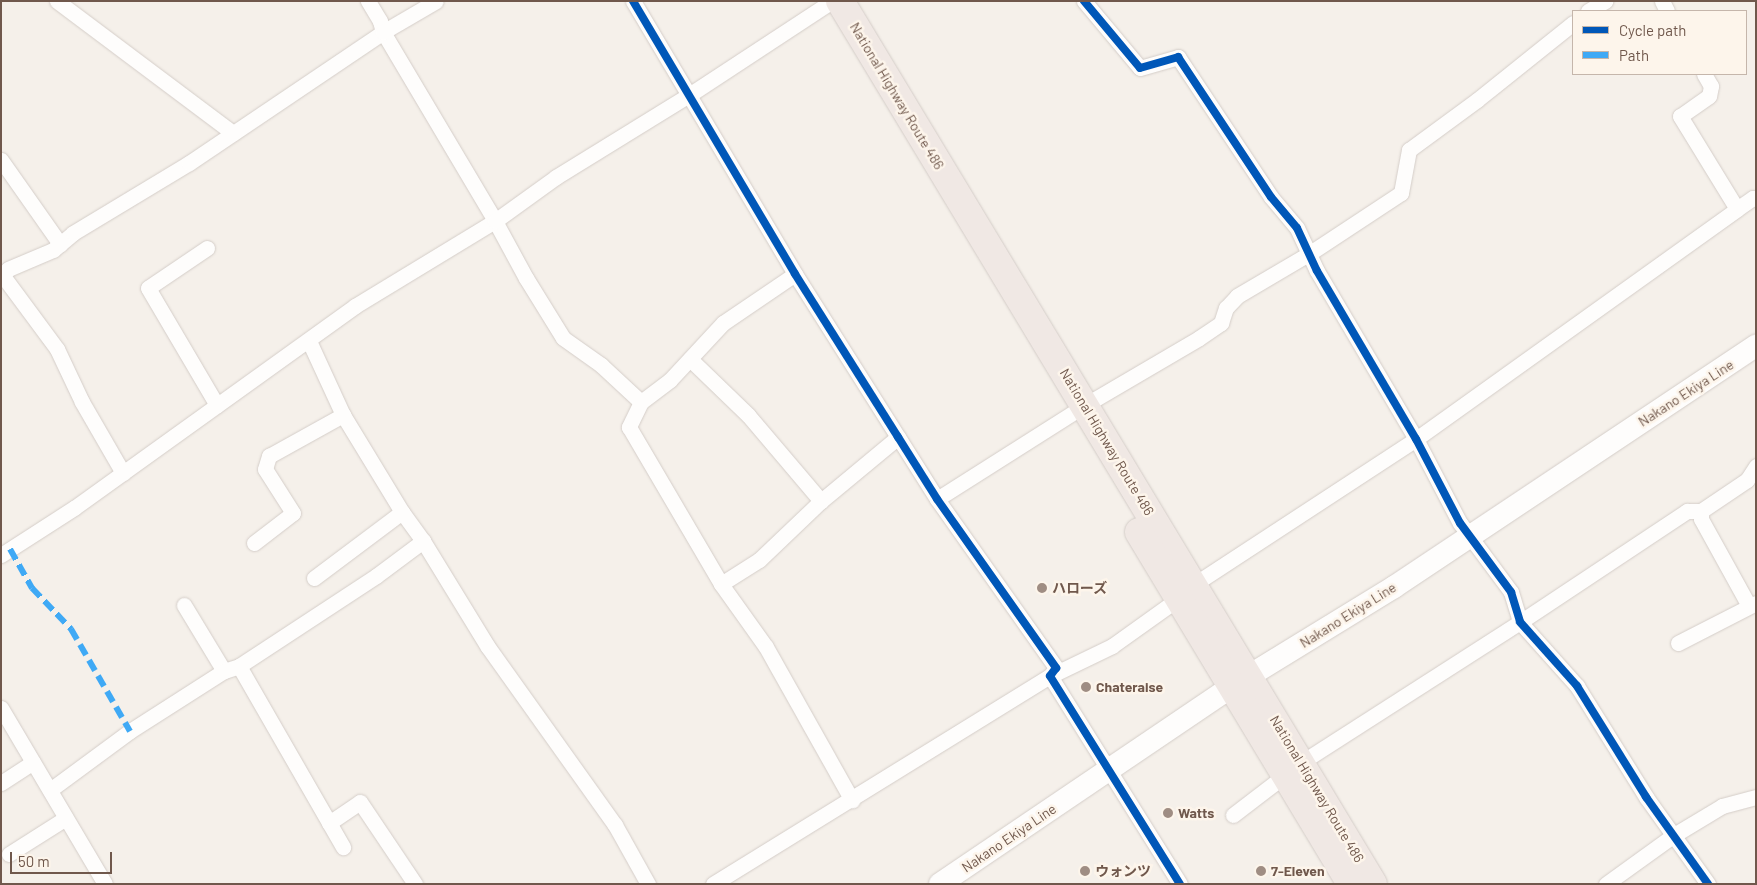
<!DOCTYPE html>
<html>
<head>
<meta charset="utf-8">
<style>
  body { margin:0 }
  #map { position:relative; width:1757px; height:885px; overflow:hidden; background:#f5f0ea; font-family:Barlow,"Noto Sans JP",sans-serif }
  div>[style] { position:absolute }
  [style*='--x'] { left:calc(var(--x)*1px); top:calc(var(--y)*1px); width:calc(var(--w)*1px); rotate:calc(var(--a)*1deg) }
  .roads { filter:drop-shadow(0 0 1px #d4cdc8) drop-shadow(0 0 1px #d4cdc8) }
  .street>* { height:15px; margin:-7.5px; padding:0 7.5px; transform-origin:7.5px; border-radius:7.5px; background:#fefdfc }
  .secondary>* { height:22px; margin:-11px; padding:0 11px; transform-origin:11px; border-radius:11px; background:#fefdfc }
  .highway>* { height:28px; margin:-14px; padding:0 14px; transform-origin:14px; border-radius:14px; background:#f0e8e4 }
  .quiet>* { height:6px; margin-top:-3px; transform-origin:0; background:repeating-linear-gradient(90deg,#3fa9f5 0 12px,transparent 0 18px) }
  .cycleway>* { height:8px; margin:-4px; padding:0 4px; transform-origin:4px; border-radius:4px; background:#0057b8 }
  .dots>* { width:14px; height:14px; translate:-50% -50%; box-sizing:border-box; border:2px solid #fdf5eb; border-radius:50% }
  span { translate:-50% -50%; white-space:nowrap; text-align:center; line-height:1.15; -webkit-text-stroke:5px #fdf5eb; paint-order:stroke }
  .street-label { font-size:14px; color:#70584c }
  .poi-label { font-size:14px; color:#70584c; font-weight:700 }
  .left { translate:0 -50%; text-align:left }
  .frame { position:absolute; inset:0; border:2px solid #70584c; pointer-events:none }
  .legend { position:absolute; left:1572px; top:10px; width:175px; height:65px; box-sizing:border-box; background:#fdf5eb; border:1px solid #c5b6ab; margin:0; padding:6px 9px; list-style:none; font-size:15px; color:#70584c }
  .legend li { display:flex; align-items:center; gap:10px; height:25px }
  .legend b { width:25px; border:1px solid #c5b6ab }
  .scale { position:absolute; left:10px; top:852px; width:102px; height:22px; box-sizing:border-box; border:2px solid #70584c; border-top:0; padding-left:6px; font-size:15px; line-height:18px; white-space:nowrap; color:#70584c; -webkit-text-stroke:4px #fdf5eb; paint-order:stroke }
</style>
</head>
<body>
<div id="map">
  <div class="roads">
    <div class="street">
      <div style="--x:57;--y:1;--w:220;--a:36.9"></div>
      <div style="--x:368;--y:1;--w:23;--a:59"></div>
      <div style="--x:380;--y:21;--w:11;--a:75"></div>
      <div style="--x:383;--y:32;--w:220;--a:59.3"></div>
      <div style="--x:495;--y:221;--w:65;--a:61.5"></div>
      <div style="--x:526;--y:278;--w:70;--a:58.3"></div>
      <div style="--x:563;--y:338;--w:47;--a:35.4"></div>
      <div style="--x:601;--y:365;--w:54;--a:42.8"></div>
      <div style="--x:641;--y:402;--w:28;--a:116"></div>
      <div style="--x:629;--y:427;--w:182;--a:59.6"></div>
      <div style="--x:721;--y:584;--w:77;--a:54.5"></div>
      <div style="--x:766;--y:647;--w:176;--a:60.7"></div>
      <div style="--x:633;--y:1;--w:317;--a:59.3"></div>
      <div style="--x:795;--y:274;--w:193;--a:57.7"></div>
      <div style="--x:898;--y:437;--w:73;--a:57.8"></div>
      <div style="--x:937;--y:499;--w:207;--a:54.8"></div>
      <div style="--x:1056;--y:668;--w:10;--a:127"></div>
      <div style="--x:1050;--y:676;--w:245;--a:58"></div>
      <div style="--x:1084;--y:1;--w:87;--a:50.1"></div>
      <div style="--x:1140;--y:68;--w:40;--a:-16"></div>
      <div style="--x:1178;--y:57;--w:168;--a:56.4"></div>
      <div style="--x:1271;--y:197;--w:40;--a:50"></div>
      <div style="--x:1297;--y:228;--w:47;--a:65.1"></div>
      <div style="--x:1317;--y:271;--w:195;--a:59.5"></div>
      <div style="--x:1416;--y:439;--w:95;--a:62.4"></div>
      <div style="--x:1460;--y:523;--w:86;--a:53.5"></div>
      <div style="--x:1511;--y:592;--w:31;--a:73"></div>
      <div style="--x:1520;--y:622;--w:86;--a:48.3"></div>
      <div style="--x:1577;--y:686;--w:131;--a:58.1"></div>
      <div style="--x:1646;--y:797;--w:107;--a:54.5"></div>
      <div style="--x:1662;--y:1;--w:11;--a:63"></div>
      <div style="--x:1588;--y:11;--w:20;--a:-30"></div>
      <div style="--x:1704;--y:74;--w:14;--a:60"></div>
      <div style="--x:1711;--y:86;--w:10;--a:101"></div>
      <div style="--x:1709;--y:96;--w:35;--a:145"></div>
      <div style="--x:1680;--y:116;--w:109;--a:58.5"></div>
      <div style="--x:1;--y:160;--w:103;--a:54.9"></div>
      <div style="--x:207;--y:248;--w:71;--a:145.9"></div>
      <div style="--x:148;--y:288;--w:136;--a:59.5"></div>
      <div style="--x:3;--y:276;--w:91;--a:53.5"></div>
      <div style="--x:57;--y:349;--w:59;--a:64.7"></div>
      <div style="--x:82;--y:402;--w:82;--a:60"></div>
      <div style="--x:1;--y:278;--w:11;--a:-52"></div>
      <div style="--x:8;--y:269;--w:49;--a:-22.9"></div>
      <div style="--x:53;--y:250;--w:26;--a:-40"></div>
      <div style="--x:73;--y:233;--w:135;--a:-31.1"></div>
      <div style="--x:189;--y:163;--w:234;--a:-34"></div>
      <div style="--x:383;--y:32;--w:61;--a:-30.3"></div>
      <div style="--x:309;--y:341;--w:81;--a:65.3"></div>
      <div style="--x:343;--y:415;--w:114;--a:58.7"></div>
      <div style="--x:402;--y:512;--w:36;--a:54"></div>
      <div style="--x:423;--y:541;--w:124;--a:58.5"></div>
      <div style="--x:488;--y:647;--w:219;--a:54.5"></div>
      <div style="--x:615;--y:825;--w:68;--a:60.8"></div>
      <div style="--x:690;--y:359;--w:81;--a:44"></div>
      <div style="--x:748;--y:415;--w:113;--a:49.7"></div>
      <div style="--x:641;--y:402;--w:36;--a:-37"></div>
      <div style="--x:670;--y:380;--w:78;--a:-47.1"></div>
      <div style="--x:723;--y:323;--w:87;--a:-34.2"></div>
      <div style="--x:937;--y:499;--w:175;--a:-32.4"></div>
      <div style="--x:1085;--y:405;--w:132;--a:-30.4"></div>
      <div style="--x:1199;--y:338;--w:27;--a:-34"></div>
      <div style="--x:1221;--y:323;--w:16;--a:-72"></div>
      <div style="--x:1226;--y:308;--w:16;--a:-47"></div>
      <div style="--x:1237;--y:296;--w:85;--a:-30.5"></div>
      <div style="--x:1310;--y:253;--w:109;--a:-33.4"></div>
      <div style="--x:1401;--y:193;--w:44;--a:-79.5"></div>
      <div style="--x:1409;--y:150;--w:84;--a:-36.3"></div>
      <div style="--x:1477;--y:100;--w:123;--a:-38.7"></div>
      <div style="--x:1701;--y:511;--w:8;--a:90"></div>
      <div style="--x:1701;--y:519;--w:99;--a:61.1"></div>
      <div style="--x:254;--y:543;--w:49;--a:-37.6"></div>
      <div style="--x:293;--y:513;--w:52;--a:-122.5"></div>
      <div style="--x:265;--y:469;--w:14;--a:-73"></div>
      <div style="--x:269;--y:456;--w:85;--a:-29"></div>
      <div style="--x:1;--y:555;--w:87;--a:-32.8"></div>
      <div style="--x:74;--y:508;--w:346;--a:-35.7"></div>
      <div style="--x:355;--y:306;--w:164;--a:-31.3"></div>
      <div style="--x:495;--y:221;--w:75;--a:-35.8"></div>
      <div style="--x:556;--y:177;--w:156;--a:-31.7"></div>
      <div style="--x:689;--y:95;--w:171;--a:-33.3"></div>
      <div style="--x:314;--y:578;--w:110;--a:-36.9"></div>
      <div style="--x:721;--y:584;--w:45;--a:-32.3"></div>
      <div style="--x:759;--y:560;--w:86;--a:-43.6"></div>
      <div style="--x:821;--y:501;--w:100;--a:-39.7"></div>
      <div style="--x:1193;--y:585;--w:267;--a:-33.2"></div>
      <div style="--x:1416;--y:439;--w:395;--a:-35.6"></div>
      <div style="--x:1737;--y:209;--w:19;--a:-35"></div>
      <div style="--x:1753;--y:198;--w:3;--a:18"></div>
      <div style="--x:184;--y:605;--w:77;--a:58.8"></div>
      <div style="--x:1678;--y:643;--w:88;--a:-27.1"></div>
      <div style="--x:239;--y:666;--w:209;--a:60.1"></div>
      <div style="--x:1;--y:708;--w:204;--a:59.4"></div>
      <div style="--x:1;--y:783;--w:38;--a:-33"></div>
      <div style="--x:50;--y:790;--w:99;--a:-36.4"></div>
      <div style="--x:130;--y:731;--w:112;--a:-32.6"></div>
      <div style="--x:224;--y:671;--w:16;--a:-18"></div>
      <div style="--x:239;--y:666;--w:164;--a:-33.3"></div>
      <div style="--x:376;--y:576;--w:59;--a:-36.7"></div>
      <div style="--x:1233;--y:815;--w:87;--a:-37.5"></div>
      <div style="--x:1302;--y:762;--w:259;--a:-32.7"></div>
      <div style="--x:1520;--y:622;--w:201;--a:-33.6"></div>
      <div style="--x:1687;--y:511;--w:14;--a:0"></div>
      <div style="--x:1701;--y:511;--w:55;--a:-34"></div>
      <div style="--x:1747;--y:480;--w:17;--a:-57"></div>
      <div style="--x:329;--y:823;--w:37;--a:-34"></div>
      <div style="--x:360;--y:802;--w:99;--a:56.1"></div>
      <div style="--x:9;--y:854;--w:67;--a:-32.3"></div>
      <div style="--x:713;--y:884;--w:396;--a:-31.7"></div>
      <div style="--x:1050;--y:676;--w:69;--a:-25.8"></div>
      <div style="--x:1112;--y:646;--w:81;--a:-35.5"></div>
      <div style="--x:1606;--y:884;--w:84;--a:-35.8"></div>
      <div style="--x:1674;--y:835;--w:56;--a:-31.1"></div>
      <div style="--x:1722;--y:806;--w:35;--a:-15"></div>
    </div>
    <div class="secondary">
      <div style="--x:940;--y:884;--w:351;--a:-34.1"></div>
      <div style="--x:1231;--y:687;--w:191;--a:-31.5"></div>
      <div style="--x:1394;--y:587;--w:435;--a:-33.7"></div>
    </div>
    <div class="highway">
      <div style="--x:840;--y:1;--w:1031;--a:58.88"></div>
      <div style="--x:1139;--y:532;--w:411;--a:58.9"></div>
    </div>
  </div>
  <div class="quiet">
    <div style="--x:10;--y:549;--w:45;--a:60.6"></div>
    <div style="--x:32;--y:588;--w:57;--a:46.4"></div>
    <div style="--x:71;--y:629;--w:118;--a:60"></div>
  </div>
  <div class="cycleway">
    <div style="--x:633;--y:1;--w:317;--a:59.3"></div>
    <div style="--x:795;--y:274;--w:193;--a:57.7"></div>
    <div style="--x:898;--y:437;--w:73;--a:57.8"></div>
    <div style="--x:937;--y:499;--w:207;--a:54.8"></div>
    <div style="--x:1056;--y:668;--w:10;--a:127"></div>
    <div style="--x:1050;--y:676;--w:245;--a:58"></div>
    <div style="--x:1084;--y:1;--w:87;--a:50.1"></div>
    <div style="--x:1140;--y:68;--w:40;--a:-16"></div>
    <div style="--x:1178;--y:57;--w:168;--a:56.4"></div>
    <div style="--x:1271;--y:197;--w:40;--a:50"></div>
    <div style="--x:1297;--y:228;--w:47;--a:65.1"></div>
    <div style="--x:1317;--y:271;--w:195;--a:59.5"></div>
    <div style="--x:1416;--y:439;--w:95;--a:62.4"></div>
    <div style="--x:1460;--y:523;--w:86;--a:53.5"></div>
    <div style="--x:1511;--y:592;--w:31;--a:73"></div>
    <div style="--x:1520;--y:622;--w:86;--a:48.3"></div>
    <div style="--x:1577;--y:686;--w:131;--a:58.1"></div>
    <div style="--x:1646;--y:797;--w:107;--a:54.5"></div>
  </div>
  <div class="dots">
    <div style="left:1042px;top:588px;background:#9f8d83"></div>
    <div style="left:1086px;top:687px;background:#9f8d83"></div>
    <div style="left:1168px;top:813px;background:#9f8d83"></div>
    <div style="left:1085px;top:871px;background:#9f8d83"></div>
    <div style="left:1261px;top:871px;background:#9f8d83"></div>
  </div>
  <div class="street-label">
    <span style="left:897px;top:96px;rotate:59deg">National Highway Route 486</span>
    <span style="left:1686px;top:393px;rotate:-33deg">Nakano Ekiya Line</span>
    <span style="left:1107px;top:442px;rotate:59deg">National Highway Route 486</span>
    <span style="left:1348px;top:615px;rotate:-32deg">Nakano Ekiya Line</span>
    <span style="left:1317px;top:789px;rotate:59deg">National Highway Route 486</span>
    <span style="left:1009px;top:838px;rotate:-34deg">Nakano Ekiya Line</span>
  </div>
  <div class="poi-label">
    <span class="left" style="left:1052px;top:588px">ハローズ</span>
    <span class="left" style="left:1096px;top:687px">Chateraise</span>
    <span class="left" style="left:1178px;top:813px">Watts</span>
    <span class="left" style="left:1095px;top:871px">ウォンツ</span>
    <span class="left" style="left:1271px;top:871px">7-Eleven</span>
  </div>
  <div class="frame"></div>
  <ul class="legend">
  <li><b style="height:6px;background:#0057b8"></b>Cycle path</li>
  <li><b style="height:6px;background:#3fa9f5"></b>Path</li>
  </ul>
  <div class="scale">50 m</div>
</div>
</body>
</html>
